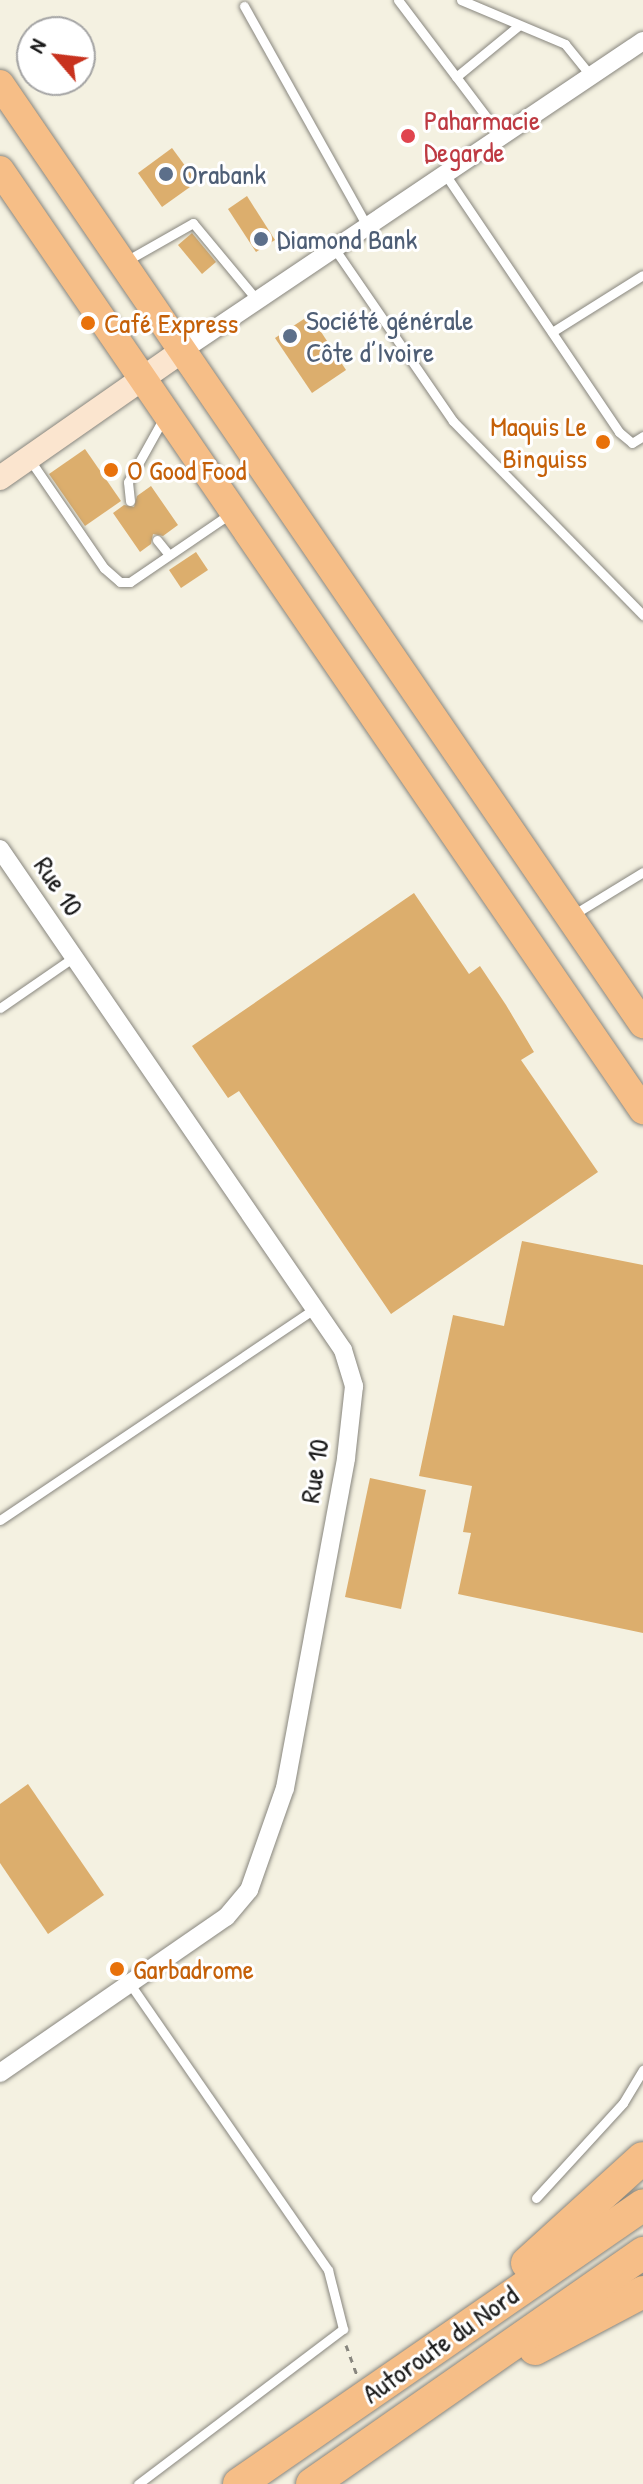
<!DOCTYPE html>
<html>
<head>
<meta charset="utf-8">
<style>
  body { margin:0 }
  #map { position:relative; width:643px; height:2484px; overflow:hidden; background:#f4f1e1; font-family:"Patrick Hand",sans-serif }
  div>[style] { position:absolute }
  [style*='--x'] { left:calc(var(--x)*1px); top:calc(var(--y)*1px); width:calc(var(--w)*1px); rotate:calc(var(--a)*1deg) }
  .building>* { inset:0; background:#dcae6d }
  .path>* { height:3px; margin-top:-1.5px; transform-origin:0; background:repeating-linear-gradient(90deg,#88867e 0 6px,transparent 0 12px) }
  .roads { filter:drop-shadow(0 0 2px #88867e) drop-shadow(0 0 2px #88867e) }
  .lane>* { height:9px; margin:-4.5px; padding:0 4.5px; transform-origin:4.5px; border-radius:4.5px; background:#fff }
  .street>* { height:18px; margin:-9px; padding:0 9px; transform-origin:9px; border-radius:9px; background:#fff }
  .secondary>* { height:24px; margin:-12px; padding:0 12px; transform-origin:12px; border-radius:12px; background:#fbe5cf }
  .primary>* { height:28px; margin:-14px; padding:0 14px; transform-origin:14px; border-radius:14px; background:#f6be87 }
  .highway>* { height:32px; margin:-16px; padding:0 16px; transform-origin:16px; border-radius:16px; background:#f6be87 }
  .dots>* { width:22px; height:22px; translate:-50% -50%; box-sizing:border-box; border:4px solid #fff; border-radius:50% }
  span { translate:-50% -50%; white-space:nowrap; text-align:center; line-height:1.15; -webkit-text-stroke:6px #fff; paint-order:stroke }
  .health-label { font-size:28px; color:#be3a42 }
  .left { translate:0 -50%; text-align:left }
  .service-label { font-size:28px; color:#4e5e75 }
  .food-label { font-size:28px; color:#c56008 }
  .right { translate:-100% -50%; text-align:right }
  .street-label { font-size:28px; color:#1c1c1c }
  .north { position:absolute; left:16px; top:16px; width:80px; height:80px; box-sizing:border-box; background:#fff; border:2px solid #a4a4a4; border-radius:50%; rotate:298deg; font-size:22px; font-weight:700; line-height:32px; text-align:center; color:#1c1c1c }
  .north::after { content:''; display:block; margin:auto; width:28px; height:36px; background:#c8321e; clip-path:polygon(50% 0,100% 100%,50% 72%,0 100%) }
</style>
</head>
<body>
<div id="map">
  <div class="building">
    <div style="clip-path:polygon(172px 148px,197px 182px,162px 207px,138px 173px)"></div>
    <div style="clip-path:polygon(247px 196px,275px 240px,256px 252px,228px 209px)"></div>
    <div style="clip-path:polygon(192px 233px,216px 262px,202px 274px,178px 245px)"></div>
    <div style="clip-path:polygon(310px 315px,346px 370px,312px 393px,275px 338px)"></div>
    <div style="clip-path:polygon(85px 449px,121px 501px,85px 526px,49px 474px)"></div>
    <div style="clip-path:polygon(151px 486px,178px 525px,163px 536px,153px 534px,151px 544px,140px 552px,113px 513px,124px 505px,134px 507px,137px 496px)"></div>
    <div style="clip-path:polygon(196px 552px,208px 570px,181px 588px,169px 570px)"></div>
    <div style="clip-path:polygon(414px 893px,469px 974px,480px 966px,506px 1005px,534px 1052px,521px 1060px,598px 1172px,391px 1314px,239px 1091px,228px 1098px,192px 1046px)"></div>
    <div style="clip-path:polygon(522px 1241px,643px 1265px,643px 1633px,458px 1594px,471px 1533px,463px 1532px,472px 1486px,419px 1476px,453px 1315px,504px 1326px)"></div>
    <div style="clip-path:polygon(370px 1478px,426px 1490px,401px 1609px,345px 1597px)"></div>
    <div style="clip-path:polygon(28px 1784px,104px 1895px,48px 1934px,0 1863px,0 1804px)"></div>
  </div>
  <div class="path">
    <div style="--x:346;--y:2345;--w:32;--a:70"></div>
  </div>
  <div class="roads">
    <div class="lane">
      <div style="--x:398;--y:0;--w:171;--a:52.9"></div>
      <div style="--x:461;--y:0;--w:113;--a:22.9"></div>
      <div style="--x:565;--y:44;--w:41;--a:50.9"></div>
      <div style="--x:244;--y:6;--w:252;--a:60.8"></div>
      <div style="--x:456;--y:77;--w:80;--a:-39.4"></div>
      <div style="--x:445;--y:174;--w:311;--a:56"></div>
      <div style="--x:619;--y:432;--w:17;--a:40"></div>
      <div style="--x:632;--y:443;--w:13;--a:-32"></div>
      <div style="--x:334;--y:248;--w:210;--a:55.5"></div>
      <div style="--x:453;--y:421;--w:272;--a:45.6"></div>
      <div style="--x:126;--y:261;--w:77;--a:-29.6"></div>
      <div style="--x:193;--y:223;--w:100;--a:50.3"></div>
      <div style="--x:552;--y:332;--w:107;--a:-32.1"></div>
      <div style="--x:30;--y:460;--w:131;--a:55.6"></div>
      <div style="--x:104;--y:568;--w:21;--a:41"></div>
      <div style="--x:120;--y:582;--w:10;--a:0"></div>
      <div style="--x:130;--y:582;--w:122;--a:-34.3"></div>
      <div style="--x:130;--y:501;--w:19;--a:-96"></div>
      <div style="--x:128;--y:482;--w:72;--a:-60.9"></div>
      <div style="--x:157;--y:540;--w:19;--a:51"></div>
      <div style="--x:571;--y:916;--w:84;--a:-31.4"></div>
      <div style="--x:0;--y:1008;--w:90;--a:-34.6"></div>
      <div style="--x:0;--y:1520;--w:381;--a:-33.9"></div>
      <div style="--x:130;--y:1984;--w:348;--a:55.3"></div>
      <div style="--x:328;--y:2270;--w:61;--a:75.7"></div>
      <div style="--x:343;--y:2329;--w:257;--a:142.9"></div>
      <div style="--x:536;--y:2198;--w:129;--a:-47.5"></div>
      <div style="--x:623;--y:2103;--w:39;--a:-59"></div>
    </div>
    <div class="street">
      <div style="--x:179;--y:353;--w:559;--a:-33.92"></div>
      <div style="--x:0;--y:849;--w:607;--a:55.6"></div>
      <div style="--x:343;--y:1350;--w:38;--a:73"></div>
      <div style="--x:354;--y:1386;--w:73;--a:96.3"></div>
      <div style="--x:346;--y:1459;--w:335;--a:100.5"></div>
      <div style="--x:285;--y:1788;--w:108;--a:109.4"></div>
      <div style="--x:249;--y:1890;--w:35;--a:130"></div>
      <div style="--x:226;--y:1917;--w:275;--a:145.4"></div>
    </div>
    <div class="secondary">
      <div style="--x:0;--y:478;--w:218;--a:-34.9"></div>
    </div>
    <div class="primary">
      <div style="--x:0;--y:84;--w:1139;--a:55.63"></div>
      <div style="--x:0;--y:170;--w:1139;--a:55.63"></div>
    </div>
    <div class="highway">
      <div style="--x:527;--y:2263;--w:156;--a:-42.2"></div>
      <div style="--x:535;--y:2349;--w:122;--a:-27.8"></div>
      <div style="--x:239;--y:2484;--w:491;--a:-34.6"></div>
      <div style="--x:312;--y:2484;--w:404;--a:-34.9"></div>
    </div>
  </div>
  <div class="dots">
    <div style="left:408px;top:136px;background:#e0444e"></div>
    <div style="left:166px;top:174px;background:#5c6f8a"></div>
    <div style="left:261px;top:239px;background:#5c6f8a"></div>
    <div style="left:88px;top:323px;background:#e8710a"></div>
    <div style="left:290px;top:336px;background:#5c6f8a"></div>
    <div style="left:603px;top:442px;background:#e8710a"></div>
    <div style="left:111px;top:470px;background:#e8710a"></div>
    <div style="left:117px;top:1969px;background:#e8710a"></div>
  </div>
  <div class="health-label">
    <span class="left" style="left:424px;top:136px">Paharmacie<br>Degarde</span>
  </div>
  <div class="service-label">
    <span class="left" style="left:182px;top:174px">Orabank</span>
    <span class="left" style="left:277px;top:239px">Diamond Bank</span>
    <span class="left" style="left:306px;top:336px">Société générale<br>Côte d’Ivoire</span>
  </div>
  <div class="food-label">
    <span class="left" style="left:104px;top:323px">Café Express</span>
    <span class="right" style="left:587px;top:442px">Maquis Le<br>Binguiss</span>
    <span class="left" style="left:127px;top:470px">O Good Food</span>
    <span class="left" style="left:133px;top:1969px">Garbadrome</span>
  </div>
  <div class="street-label">
    <span style="left:59px;top:886px;rotate:56deg">Rue 10</span>
    <span style="left:314px;top:1471px;rotate:-81deg">Rue 10</span>
    <span style="left:440px;top:2344px;rotate:-35deg">Autoroute du Nord</span>
  </div>
  <div class="north">N</div>
</div>
</body>
</html>
